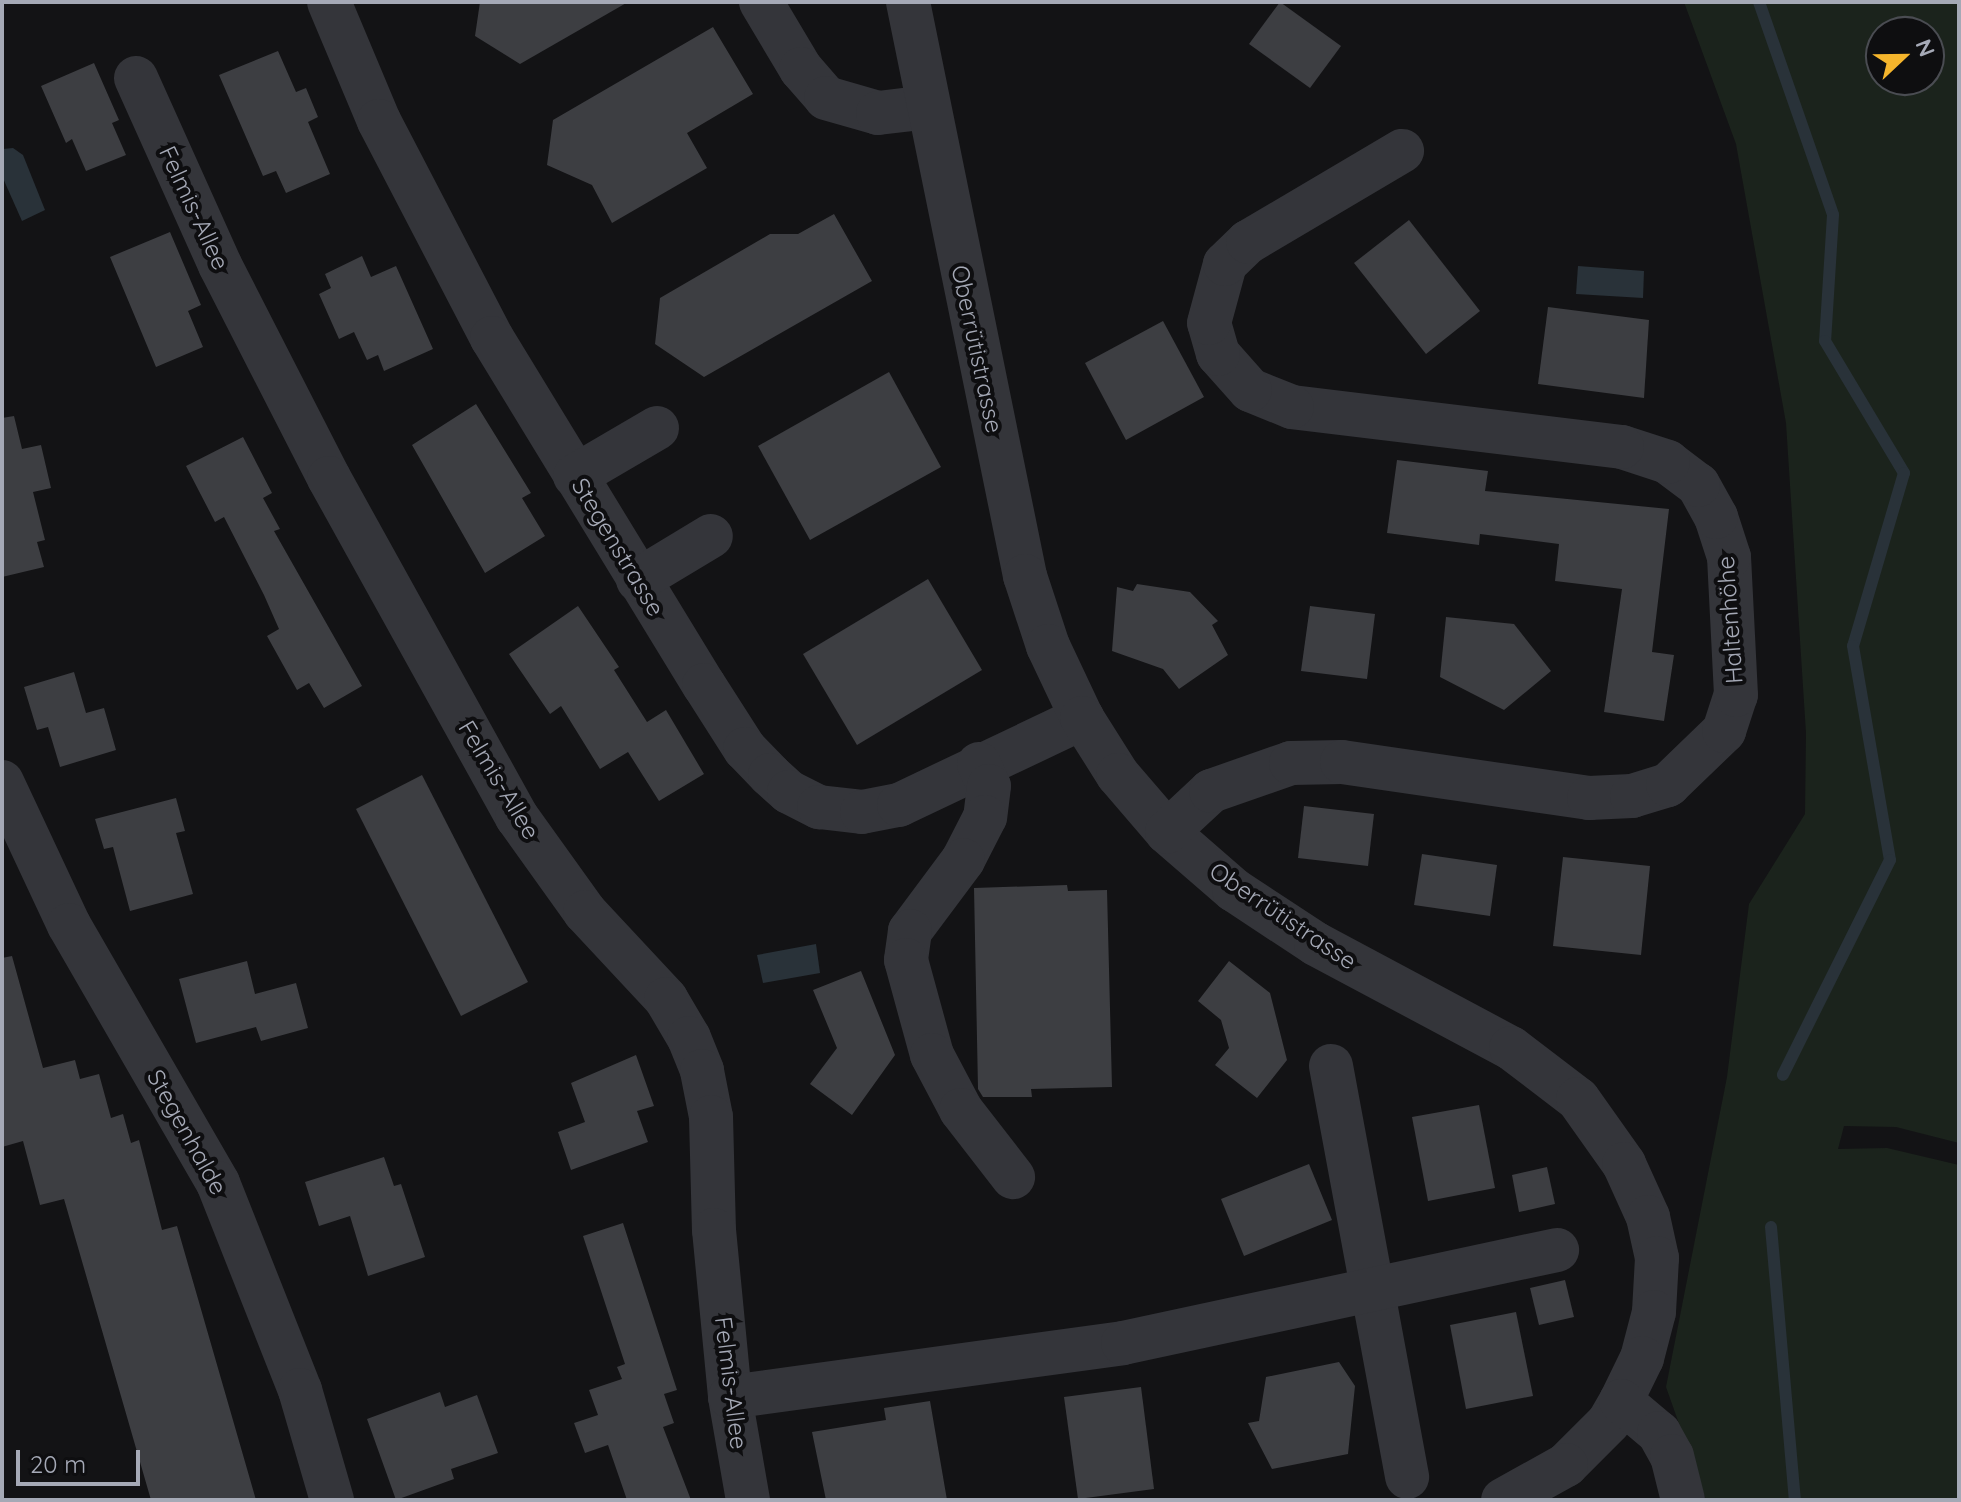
<!DOCTYPE html>
<html>
<head>
<meta charset="utf-8">
<style>
  body { margin:0 }
  #map { position:relative; width:1961px; height:1502px; overflow:hidden; background:#131315; font-family:Quicksand,sans-serif }
  div>[style] { position:absolute }
  [style*='--x'] { left:calc(var(--x)*1px); top:calc(var(--y)*1px); width:calc(var(--w)*1px); rotate:calc(var(--a)*1deg) }
  .green>* { inset:0; background:#1b231c }
  .water>* { inset:0; background:#293239 }
  .stream>* { height:12px; margin:-6px; padding:0 6px; transform-origin:6px; border-radius:6px; background:#293239 }
  .building>* { inset:0; background:#3d3e42 }
  .minor>* { height:44px; margin:-22px; padding:0 22px; transform-origin:22px; border-radius:22px; background:#34353a }
  span { translate:-50% -50%; white-space:nowrap; text-align:center; line-height:1.15; -webkit-text-stroke:8px #0e0e10; paint-order:stroke }
  .street-label { font-size:24px; color:#a5a9b6 }
  .frame { position:absolute; inset:0; border:4px solid #a5a9b6; pointer-events:none }
  .north { position:absolute; left:1865px; top:16px; width:80px; height:80px; box-sizing:border-box; background:#0e0e10; border:2px solid #4a4c52; border-radius:50%; rotate:68deg; font-size:22px; font-weight:700; line-height:32px; text-align:center; color:#a5a9b6 }
  .north::after { content:''; display:block; margin:auto; width:28px; height:36px; background:#f5b52c; clip-path:polygon(50% 0,100% 100%,50% 72%,0 100%) }
  .scale { position:absolute; left:16px; top:1450px; width:124px; height:36px; box-sizing:border-box; border:4px solid #a5a9b6; border-top:0; padding-left:10px; font-size:24px; line-height:28px; white-space:nowrap; color:#a5a9b6; -webkit-text-stroke:6px #0e0e10; paint-order:stroke }
</style>
</head>
<body>
<div id="map">
  <div class="green">
    <div style="clip-path:polygon(evenodd,1684px 2px,1959px 2px,1959px 1143px,1896px 1127px,1844px 1126px,1838px 1149px,1887px 1148px,1959px 1165px,1959px 1500px,1706px 1500px,1666px 1387px,1727px 1077px,1749px 904px,1805px 814px,1806px 733px,1786px 423px,1736px 144px,1684px 2px,1881px 32px,1929px 32px,1929px 80px,1881px 80px,1881px 32px)"></div>
  </div>
  <div class="water">
    <div style="clip-path:polygon(13px 148px,23px 155px,45px 210px,22px 221px,2px 176px,3px 149px)"></div>
    <div style="clip-path:polygon(1578px 266px,1644px 271px,1643px 298px,1576px 294px)"></div>
    <div style="clip-path:polygon(816px 944px,820px 973px,763px 983px,757px 955px)"></div>
  </div>
  <div class="stream">
    <div style="--x:1759;--y:2;--w:225;--a:70.8"></div>
    <div style="--x:1833;--y:215;--w:126;--a:93.6"></div>
    <div style="--x:1825;--y:341;--w:154;--a:59.1"></div>
    <div style="--x:1904;--y:473;--w:180;--a:106.4"></div>
    <div style="--x:1853;--y:646;--w:217;--a:80.2"></div>
    <div style="--x:1890;--y:860;--w:240;--a:116.5"></div>
    <div style="--x:1771;--y:1227;--w:274;--a:85"></div>
  </div>
  <div class="building">
    <div style="clip-path:polygon(480px 2px,628px 2px,520px 64px,475px 36px)"></div>
    <div style="clip-path:polygon(1280px 2px,1341px 46px,1310px 88px,1249px 44px)"></div>
    <div style="clip-path:polygon(713px 27px,753px 94px,687px 133px,707px 168px,612px 223px,592px 185px,547px 165px,553px 120px)"></div>
    <div style="clip-path:polygon(278px 51px,296px 92px,306px 88px,318px 117px,308px 122px,330px 174px,286px 193px,276px 171px,263px 176px,219px 75px)"></div>
    <div style="clip-path:polygon(94px 63px,119px 120px,112px 123px,126px 155px,86px 171px,72px 139px,66px 143px,41px 86px)"></div>
    <div style="clip-path:polygon(834px 214px,872px 281px,704px 377px,655px 344px,660px 298px,770px 234px,798px 234px)"></div>
    <div style="clip-path:polygon(1409px 220px,1480px 311px,1426px 354px,1354px 263px)"></div>
    <div style="clip-path:polygon(170px 232px,201px 305px,188px 311px,203px 347px,156px 367px,110px 257px)"></div>
    <div style="clip-path:polygon(362px 256px,371px 277px,396px 266px,433px 349px,384px 371px,378px 355px,367px 360px,354px 332px,339px 339px,319px 294px,331px 288px,325px 274px)"></div>
    <div style="clip-path:polygon(1548px 307px,1649px 320px,1644px 398px,1538px 384px)"></div>
    <div style="clip-path:polygon(1163px 321px,1204px 397px,1126px 440px,1085px 363px)"></div>
    <div style="clip-path:polygon(889px 372px,941px 467px,810px 540px,758px 446px)"></div>
    <div style="clip-path:polygon(476px 404px,531px 493px,522px 498px,545px 536px,485px 573px,412px 445px)"></div>
    <div style="clip-path:polygon(14px 416px,22px 449px,41px 445px,51px 488px,33px 492px,45px 540px,37px 542px,44px 567px,2px 577px,2px 418px)"></div>
    <div style="clip-path:polygon(243px 437px,272px 493px,263px 498px,280px 529px,274px 531px,362px 686px,324px 708px,309px 683px,297px 690px,267px 636px,279px 629px,264px 595px,224px 517px,215px 522px,186px 466px)"></div>
    <div style="clip-path:polygon(1397px 460px,1488px 471px,1485px 491px,1669px 509px,1652px 652px,1674px 655px,1664px 721px,1604px 712px,1622px 589px,1555px 581px,1559px 544px,1480px 534px,1479px 545px,1387px 533px)"></div>
    <div style="clip-path:polygon(928px 579px,982px 670px,857px 745px,803px 654px)"></div>
    <div style="clip-path:polygon(1137px 584px,1190px 592px,1218px 621px,1212px 625px,1228px 655px,1179px 689px,1163px 669px,1112px 651px,1117px 587px,1133px 591px)"></div>
    <div style="clip-path:polygon(578px 606px,619px 667px,614px 670px,647px 722px,666px 710px,704px 774px,659px 801px,628px 752px,600px 769px,561px 706px,550px 714px,509px 654px)"></div>
    <div style="clip-path:polygon(1310px 606px,1375px 614px,1367px 679px,1301px 671px)"></div>
    <div style="clip-path:polygon(1446px 617px,1514px 624px,1551px 671px,1504px 710px,1440px 677px)"></div>
    <div style="clip-path:polygon(74px 672px,86px 713px,104px 708px,116px 750px,60px 767px,48px 727px,37px 730px,24px 687px)"></div>
    <div style="clip-path:polygon(422px 775px,528px 982px,461px 1016px,356px 809px)"></div>
    <div style="clip-path:polygon(176px 798px,185px 831px,176px 833px,193px 894px,130px 911px,113px 847px,104px 849px,95px 819px)"></div>
    <div style="clip-path:polygon(1304px 806px,1374px 814px,1368px 866px,1298px 858px)"></div>
    <div style="clip-path:polygon(1422px 854px,1497px 865px,1490px 916px,1414px 905px)"></div>
    <div style="clip-path:polygon(1563px 857px,1650px 866px,1641px 955px,1553px 946px)"></div>
    <div style="clip-path:polygon(1067px 885px,1068px 891px,1107px 890px,1112px 1087px,1031px 1089px,1032px 1097px,983px 1097px,978px 1089px,974px 888px)"></div>
    <div style="clip-path:polygon(12px 956px,43px 1068px,75px 1060px,80px 1079px,99px 1074px,111px 1118px,123px 1114px,131px 1143px,139px 1140px,162px 1230px,177px 1226px,256px 1500px,151px 1500px,64px 1199px,40px 1205px,23px 1141px,2px 1147px,2px 958px)"></div>
    <div style="clip-path:polygon(247px 961px,255px 994px,296px 983px,308px 1028px,261px 1041px,256px 1027px,196px 1043px,179px 979px)"></div>
    <div style="clip-path:polygon(1229px 961px,1270px 993px,1287px 1060px,1257px 1098px,1215px 1065px,1229px 1048px,1221px 1020px,1198px 1001px)"></div>
    <div style="clip-path:polygon(861px 971px,895px 1055px,852px 1115px,810px 1084px,837px 1048px,813px 990px)"></div>
    <div style="clip-path:polygon(636px 1055px,654px 1106px,637px 1111px,648px 1142px,571px 1170px,558px 1132px,585px 1122px,571px 1083px)"></div>
    <div style="clip-path:polygon(1479px 1105px,1495px 1188px,1428px 1201px,1412px 1117px)"></div>
    <div style="clip-path:polygon(384px 1157px,394px 1186px,401px 1184px,425px 1257px,368px 1276px,350px 1216px,319px 1226px,305px 1182px)"></div>
    <div style="clip-path:polygon(1309px 1164px,1332px 1220px,1244px 1256px,1221px 1199px)"></div>
    <div style="clip-path:polygon(1547px 1167px,1555px 1204px,1519px 1212px,1512px 1175px)"></div>
    <div style="clip-path:polygon(623px 1223px,677px 1390px,664px 1394px,674px 1423px,663px 1427px,691px 1500px,627px 1500px,608px 1445px,585px 1453px,574px 1423px,598px 1415px,589px 1390px,622px 1379px,617px 1367px,625px 1364px,583px 1236px)"></div>
    <div style="clip-path:polygon(1565px 1280px,1574px 1317px,1539px 1325px,1530px 1288px)"></div>
    <div style="clip-path:polygon(1516px 1312px,1533px 1396px,1466px 1409px,1450px 1325px)"></div>
    <div style="clip-path:polygon(1339px 1362px,1355px 1386px,1348px 1454px,1272px 1469px,1248px 1423px,1259px 1421px,1266px 1377px)"></div>
    <div style="clip-path:polygon(1141px 1387px,1154px 1489px,1078px 1499px,1064px 1397px)"></div>
    <div style="clip-path:polygon(440px 1392px,445px 1407px,477px 1395px,498px 1453px,451px 1469px,454px 1479px,396px 1500px,367px 1419px)"></div>
    <div style="clip-path:polygon(930px 1401px,947px 1500px,826px 1500px,812px 1432px,886px 1420px,884px 1408px)"></div>
  </div>
  <div class="minor">
    <div style="--x:329;--y:2;--w:129;--a:67.2"></div>
    <div style="--x:379;--y:121;--w:245;--a:62.5"></div>
    <div style="--x:492;--y:338;--w:407;--a:58.6"></div>
    <div style="--x:704;--y:685;--w:76;--a:57.4"></div>
    <div style="--x:745;--y:749;--w:36;--a:46"></div>
    <div style="--x:770;--y:775;--w:25;--a:42"></div>
    <div style="--x:789;--y:792;--w:34;--a:27"></div>
    <div style="--x:819;--y:807;--w:43;--a:6.6"></div>
    <div style="--x:862;--y:812;--w:38;--a:-11"></div>
    <div style="--x:899;--y:805;--w:203;--a:-25.4"></div>
    <div style="--x:761;--y:2;--w:78;--a:59.2"></div>
    <div style="--x:801;--y:69;--w:38;--a:49"></div>
    <div style="--x:826;--y:98;--w:54;--a:16.1"></div>
    <div style="--x:878;--y:113;--w:50;--a:-6.8"></div>
    <div style="--x:908;--y:2;--w:586;--a:78.48"></div>
    <div style="--x:1025;--y:576;--w:74;--a:71.8"></div>
    <div style="--x:1048;--y:646;--w:80;--a:64.7"></div>
    <div style="--x:1082;--y:718;--w:67;--a:57.7"></div>
    <div style="--x:1118;--y:775;--w:75;--a:49.3"></div>
    <div style="--x:1167;--y:832;--w:89;--a:40.9"></div>
    <div style="--x:1234;--y:890;--w:98;--a:33.4"></div>
    <div style="--x:1316;--y:944;--w:221;--a:28.1"></div>
    <div style="--x:1511;--y:1048;--w:84;--a:37.3"></div>
    <div style="--x:1578;--y:1099;--w:80;--a:54.7"></div>
    <div style="--x:1624;--y:1164;--w:58;--a:65.6"></div>
    <div style="--x:1648;--y:1217;--w:42;--a:77.6"></div>
    <div style="--x:1657;--y:1258;--w:54;--a:93.2"></div>
    <div style="--x:1654;--y:1312;--w:48;--a:104.6"></div>
    <div style="--x:1642;--y:1358;--w:48;--a:116"></div>
    <div style="--x:1621;--y:1401;--w:24;--a:120"></div>
    <div style="--x:1609;--y:1422;--w:61;--a:135"></div>
    <div style="--x:1566;--y:1465;--w:72;--a:150.9"></div>
    <div style="--x:136;--y:78;--w:205;--a:65.8"></div>
    <div style="--x:220;--y:265;--w:239;--a:62.9"></div>
    <div style="--x:329;--y:478;--w:388;--a:61"></div>
    <div style="--x:517;--y:817;--w:117;--a:54.4"></div>
    <div style="--x:585;--y:912;--w:119;--a:47"></div>
    <div style="--x:666;--y:999;--w:45;--a:59.5"></div>
    <div style="--x:689;--y:1038;--w:35;--a:68"></div>
    <div style="--x:702;--y:1071;--w:47;--a:78.9"></div>
    <div style="--x:711;--y:1117;--w:113;--a:88.5"></div>
    <div style="--x:714;--y:1230;--w:168;--a:84.5"></div>
    <div style="--x:730;--y:1397;--w:105;--a:80.1"></div>
    <div style="--x:575;--y:476;--w:95;--a:-30.3"></div>
    <div style="--x:638;--y:580;--w:85;--a:-31.1"></div>
    <div style="--x:979;--y:764;--w:24;--a:66"></div>
    <div style="--x:989;--y:786;--w:31;--a:97"></div>
    <div style="--x:985;--y:817;--w:48;--a:117.1"></div>
    <div style="--x:963;--y:860;--w:89;--a:126.7"></div>
    <div style="--x:910;--y:931;--w:29;--a:98"></div>
    <div style="--x:906;--y:960;--w:98;--a:74.7"></div>
    <div style="--x:932;--y:1055;--w:62;--a:62.2"></div>
    <div style="--x:961;--y:1110;--w:85;--a:52.2"></div>
    <div style="--x:2;--y:782;--w:158;--a:64.9"></div>
    <div style="--x:69;--y:925;--w:298;--a:60"></div>
    <div style="--x:218;--y:1183;--w:223;--a:68.4"></div>
    <div style="--x:300;--y:1390;--w:115;--a:73.8"></div>
    <div style="--x:1167;--y:832;--w:60;--a:-43"></div>
    <div style="--x:1211;--y:791;--w:85;--a:-19.3"></div>
    <div style="--x:1291;--y:763;--w:51;--a:-1.1"></div>
    <div style="--x:1342;--y:762;--w:250;--a:8.3"></div>
    <div style="--x:1589;--y:798;--w:43;--a:-2.7"></div>
    <div style="--x:1632;--y:796;--w:38;--a:-17"></div>
    <div style="--x:1668;--y:785;--w:78;--a:-44"></div>
    <div style="--x:1724;--y:731;--w:38;--a:-72"></div>
    <div style="--x:1736;--y:695;--w:138;--a:-92.9"></div>
    <div style="--x:1729;--y:557;--w:42;--a:-108"></div>
    <div style="--x:1716;--y:517;--w:37;--a:-119"></div>
    <div style="--x:1698;--y:485;--w:38;--a:-143"></div>
    <div style="--x:1668;--y:462;--w:48;--a:-161.9"></div>
    <div style="--x:1622;--y:447;--w:332;--a:-173.1"></div>
    <div style="--x:1292;--y:407;--w:45;--a:-158"></div>
    <div style="--x:1250;--y:390;--w:48;--a:-131.6"></div>
    <div style="--x:1218;--y:354;--w:32;--a:-106"></div>
    <div style="--x:1209;--y:323;--w:61;--a:-74.8"></div>
    <div style="--x:1225;--y:264;--w:32;--a:-44"></div>
    <div style="--x:1248;--y:242;--w:179;--a:-30.6"></div>
    <div style="--x:1331;--y:1066;--w:418;--a:79.5"></div>
    <div style="--x:730;--y:1397;--w:397;--a:-7.8"></div>
    <div style="--x:1123;--y:1343;--w:444;--a:-12.1"></div>
    <div style="--x:1621;--y:1401;--w:50;--a:40.1"></div>
    <div style="--x:1659;--y:1433;--w:26;--a:61"></div>
    <div style="--x:1672;--y:1456;--w:45;--a:76"></div>
  </div>
  <div class="street-label">
    <span style="left:194px;top:208px;rotate:65deg">Felmis-Allee</span>
    <span style="left:977px;top:349px;rotate:78deg">Oberrütistrasse</span>
    <span style="left:618px;top:547px;rotate:59deg">Stegenstrasse</span>
    <span style="left:1730px;top:620px;rotate:-94deg">Haltenhöhe</span>
    <span style="left:499px;top:780px;rotate:59deg">Felmis-Allee</span>
    <span style="left:1283px;top:916px;rotate:34deg">Oberrütistrasse</span>
    <span style="left:187px;top:1132px;rotate:61deg">Stegenhalde</span>
    <span style="left:731px;top:1383px;rotate:83deg">Felmis-Allee</span>
  </div>
  <div class="frame"></div>
  <div class="north">N</div>
  <div class="scale">20 m</div>
</div>
</body>
</html>
